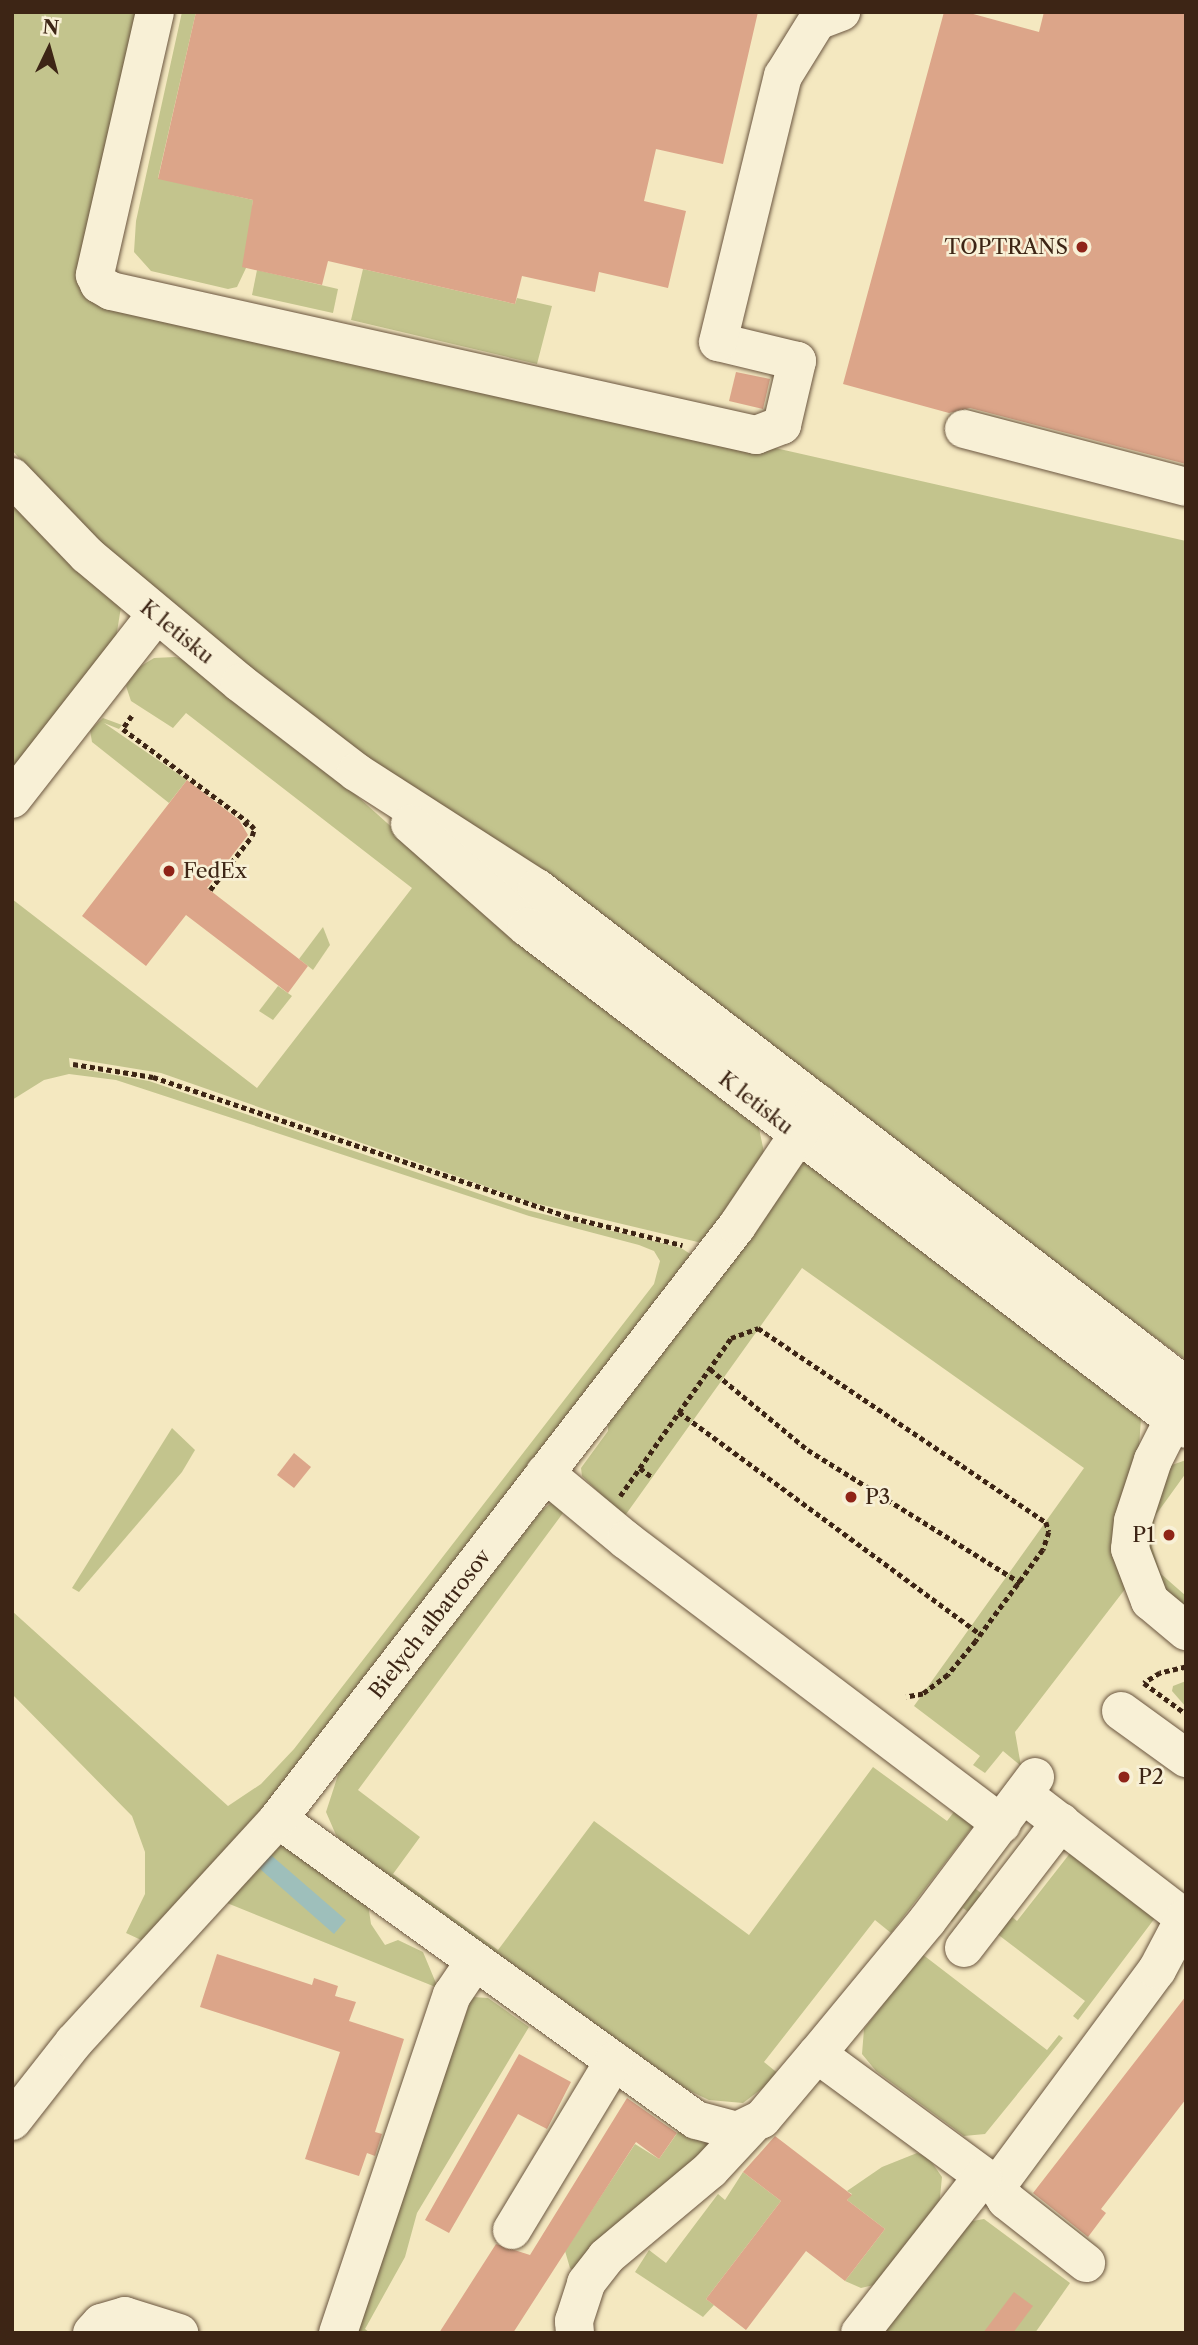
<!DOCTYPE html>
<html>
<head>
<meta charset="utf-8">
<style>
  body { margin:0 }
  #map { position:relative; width:1198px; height:2345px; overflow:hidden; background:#f4e8c0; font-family:"Libre Caslon Text",serif }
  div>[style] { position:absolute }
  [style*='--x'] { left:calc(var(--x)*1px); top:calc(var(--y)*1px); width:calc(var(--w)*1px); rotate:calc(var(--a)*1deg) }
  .green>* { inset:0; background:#c3c48d }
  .water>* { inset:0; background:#9ebfbb }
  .building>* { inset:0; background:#dca589 }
  .path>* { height:4.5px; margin-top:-2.25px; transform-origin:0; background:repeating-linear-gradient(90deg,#3d2515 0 5px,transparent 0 8.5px) }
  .roads { filter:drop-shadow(0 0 2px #6b5640) drop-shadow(0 0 2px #6b5640) }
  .minor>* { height:38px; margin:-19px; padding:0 19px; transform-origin:19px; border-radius:19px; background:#f8f0d6 }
  .dots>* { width:19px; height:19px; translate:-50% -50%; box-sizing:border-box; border:4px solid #f8f0d6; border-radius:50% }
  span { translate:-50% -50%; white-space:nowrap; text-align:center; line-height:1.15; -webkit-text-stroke:5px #f8f0d6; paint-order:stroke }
  .poi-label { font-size:21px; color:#3d2515 }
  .right { translate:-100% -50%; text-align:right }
  .left { translate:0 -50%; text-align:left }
  .street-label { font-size:21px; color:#3d2515 }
  .frame { position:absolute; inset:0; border:14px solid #3d2515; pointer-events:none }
  .north { position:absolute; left:14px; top:14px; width:70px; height:70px; -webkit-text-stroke:5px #f8f0d6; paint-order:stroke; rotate:5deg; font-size:19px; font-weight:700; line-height:28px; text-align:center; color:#3d2515 }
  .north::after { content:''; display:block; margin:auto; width:24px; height:32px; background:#3d2515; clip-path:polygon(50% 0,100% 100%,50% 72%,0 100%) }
</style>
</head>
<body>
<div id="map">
  <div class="green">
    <div style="clip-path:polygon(12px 12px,148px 12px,85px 292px,1186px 541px,1186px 1360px,382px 772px,169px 609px,51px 495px,12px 450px)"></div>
    <div style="clip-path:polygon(182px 12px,196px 12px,158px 178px,253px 200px,246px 268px,237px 287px,228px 289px,151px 271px,134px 252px,136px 221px)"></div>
    <div style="clip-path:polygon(363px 269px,515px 304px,517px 298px,552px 306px,537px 364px,351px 320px)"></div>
    <div style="clip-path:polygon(257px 270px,338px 289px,333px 313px,252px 295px)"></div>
    <div style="clip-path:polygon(12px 492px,121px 607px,116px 638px,12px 775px)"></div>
    <div style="clip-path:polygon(175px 657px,187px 660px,310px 754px,405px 839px,758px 1124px,764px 1152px,706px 1244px,534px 1203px,161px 1073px,69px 1058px,70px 1067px,149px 1081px,527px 1210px,681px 1248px,695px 1257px,417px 1627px,152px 1945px,126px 1933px,145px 1894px,145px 1852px,132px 1816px,12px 1694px,12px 1611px,228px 1806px,261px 1784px,294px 1749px,654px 1284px,660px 1261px,654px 1251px,639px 1245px,529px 1216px,116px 1080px,69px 1074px,44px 1080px,12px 1100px,12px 899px,257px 1088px,412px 888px,186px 713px,173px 728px,131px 701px,126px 686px,136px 669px,154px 658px)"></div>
    <div style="clip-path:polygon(103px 718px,122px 725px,119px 729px,104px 723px,187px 780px,169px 803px,92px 742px,90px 730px)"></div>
    <div style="clip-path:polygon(323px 927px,330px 945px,313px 970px,299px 959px)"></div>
    <div style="clip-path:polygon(278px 986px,292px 996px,273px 1020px,259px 1011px)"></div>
    <div style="clip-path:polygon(801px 1155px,1141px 1419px,1129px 1584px,1015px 1732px,1021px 1766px,1003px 1751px,985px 1773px,973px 1765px,980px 1756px,914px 1706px,1084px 1468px,802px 1268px,624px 1517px,582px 1476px,581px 1468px,608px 1431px,608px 1411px)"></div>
    <div style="clip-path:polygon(172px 1428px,195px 1450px,182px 1472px,79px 1592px,72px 1588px)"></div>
    <div style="clip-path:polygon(1186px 1460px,1186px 1473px,1155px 1516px,1151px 1544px,1161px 1574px,1186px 1596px,1186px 1608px,1157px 1584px,1144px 1538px,1169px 1466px)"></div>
    <div style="clip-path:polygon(554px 1501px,563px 1513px,358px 1790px,420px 1837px,393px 1874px,498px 1950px,594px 1821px,749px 1935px,873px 1767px,947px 1821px,960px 1804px,974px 1825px,891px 1933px,875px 1920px,764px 2062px,780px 2075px,743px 2103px,709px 2100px,688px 2090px,354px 1855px,336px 1835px,326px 1812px,340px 1769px,541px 1511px)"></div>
    <div style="clip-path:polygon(1186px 1681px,1186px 1707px,1172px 1691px,1173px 1686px)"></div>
    <div style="clip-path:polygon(283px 1836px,368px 1904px,371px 1924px,385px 1945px,398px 1940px,423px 1952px,438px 1988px,227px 1903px)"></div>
    <div style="clip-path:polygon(1063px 1839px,1158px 1914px,1078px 2020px,1073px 2016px,1085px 2001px,992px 1930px,1004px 1910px,1017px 1921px,1071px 1852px,1049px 1850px)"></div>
    <div style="clip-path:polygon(973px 1887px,992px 1901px,975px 1917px,963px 1908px,952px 1922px,948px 1920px)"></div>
    <div style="clip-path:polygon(922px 1954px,1047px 2050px,1059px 2035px,1063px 2038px,985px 2134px,964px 2136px,876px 2071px,862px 2054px,864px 2029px)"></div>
    <div style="clip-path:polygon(472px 1997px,488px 1998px,529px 2027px,417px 2213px,405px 2257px,365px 2329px,370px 2333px,351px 2333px)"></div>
    <div style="clip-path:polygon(690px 2131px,717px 2144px,575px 2272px,570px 2268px,565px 2251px,635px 2144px,659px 2159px,678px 2132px)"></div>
    <div style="clip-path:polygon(917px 2153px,928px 2157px,942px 2177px,939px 2207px,878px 2284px,861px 2288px,845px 2281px,885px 2229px,847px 2200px,852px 2194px,847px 2191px,882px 2167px)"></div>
    <div style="clip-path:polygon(743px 2172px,781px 2201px,706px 2299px,714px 2305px,703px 2317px,635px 2272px,649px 2250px,666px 2263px,718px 2194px,725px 2200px)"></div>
    <div style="clip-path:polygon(984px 2219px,1070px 2283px,1035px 2333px,875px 2333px,967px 2222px)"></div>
  </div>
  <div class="water">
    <div style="clip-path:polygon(264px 1849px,346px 1920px,334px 1934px,252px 1862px)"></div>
  </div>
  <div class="building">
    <div style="clip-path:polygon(196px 12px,758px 12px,723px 164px,656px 149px,644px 201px,686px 211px,668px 288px,599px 272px,595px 292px,522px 276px,515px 304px,328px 261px,322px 285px,242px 267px,253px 200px,158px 179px)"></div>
    <div style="clip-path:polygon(944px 12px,966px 12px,1039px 32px,1044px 12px,1186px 12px,1186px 464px,970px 408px,949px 413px,843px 384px)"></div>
    <div style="clip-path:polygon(736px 372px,770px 379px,763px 409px,729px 401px)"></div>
    <div style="clip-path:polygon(187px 780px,239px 820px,248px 835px,207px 888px,308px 966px,288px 993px,186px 915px,146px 966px,82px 916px)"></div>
    <div style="clip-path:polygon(294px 1453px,311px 1467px,294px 1488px,277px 1475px)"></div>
    <div style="clip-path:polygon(217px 1954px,312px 1985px,314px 1978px,338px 1986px,335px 1996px,356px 2002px,349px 2021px,404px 2039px,375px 2132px,382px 2134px,375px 2156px,367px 2153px,359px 2176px,305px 2159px,340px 2052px,200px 2007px)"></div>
    <div style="clip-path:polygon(1186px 1996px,1186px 2099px,1101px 2209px,1106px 2213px,1088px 2237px,1033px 2193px)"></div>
    <div style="clip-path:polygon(519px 2054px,571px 2082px,547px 2129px,518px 2114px,449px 2233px,425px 2220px)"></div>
    <div style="clip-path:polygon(627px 2098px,677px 2133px,659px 2159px,636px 2142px,513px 2333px,439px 2333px,496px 2244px,530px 2255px)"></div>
    <div style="clip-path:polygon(775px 2136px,852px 2195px,847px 2200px,885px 2229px,845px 2281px,806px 2251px,746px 2330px,706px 2299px,781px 2201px,743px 2172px)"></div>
    <div style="clip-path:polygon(1014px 2292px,1033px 2306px,1013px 2333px,983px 2333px)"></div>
  </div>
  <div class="path">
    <div style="--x:132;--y:716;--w:16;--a:125"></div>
    <div style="--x:123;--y:729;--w:156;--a:36.6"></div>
    <div style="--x:248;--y:822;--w:7;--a:135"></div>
    <div style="--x:210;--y:890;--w:68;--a:-52.1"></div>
    <div style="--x:252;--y:836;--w:7;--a:-74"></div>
    <div style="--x:254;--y:829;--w:9;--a:-131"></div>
    <div style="--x:73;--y:1064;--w:81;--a:9.2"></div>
    <div style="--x:153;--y:1077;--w:435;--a:18.6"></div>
    <div style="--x:565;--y:1216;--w:121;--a:13.9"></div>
    <div style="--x:710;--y:1369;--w:127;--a:39.6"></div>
    <div style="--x:808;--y:1450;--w:251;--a:32"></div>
    <div style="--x:679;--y:1412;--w:375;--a:36.4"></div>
    <div style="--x:640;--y:1468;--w:15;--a:37"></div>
    <div style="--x:620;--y:1496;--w:193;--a:-54.9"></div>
    <div style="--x:731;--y:1338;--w:29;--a:-20"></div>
    <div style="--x:758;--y:1328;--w:347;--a:34"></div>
    <div style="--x:1046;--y:1522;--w:10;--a:73"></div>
    <div style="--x:1049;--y:1532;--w:19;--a:108"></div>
    <div style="--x:1043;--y:1550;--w:113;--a:126.4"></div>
    <div style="--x:976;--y:1641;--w:44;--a:129.5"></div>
    <div style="--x:948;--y:1675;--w:31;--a:143"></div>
    <div style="--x:923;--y:1694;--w:17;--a:170"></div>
    <div style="--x:1186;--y:1667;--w:27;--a:167"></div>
    <div style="--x:1160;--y:1673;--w:19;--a:148"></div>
    <div style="--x:1144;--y:1683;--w:52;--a:36.4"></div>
  </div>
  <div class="roads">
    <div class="minor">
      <div style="--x:155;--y:12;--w:270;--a:102.9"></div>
      <div style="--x:95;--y:275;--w:10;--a:66"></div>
      <div style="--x:99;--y:284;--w:14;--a:30"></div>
      <div style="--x:111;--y:291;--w:661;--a:12.59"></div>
      <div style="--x:756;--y:435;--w:28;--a:-21"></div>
      <div style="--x:782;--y:425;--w:66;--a:-76.8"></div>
      <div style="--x:797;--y:361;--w:81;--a:-166.5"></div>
      <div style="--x:718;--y:342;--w:274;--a:-76.3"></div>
      <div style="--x:783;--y:76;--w:65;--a:-58.3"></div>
      <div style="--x:817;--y:21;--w:26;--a:-21"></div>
      <div style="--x:964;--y:429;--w:229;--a:14.6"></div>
      <div style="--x:12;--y:477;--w:108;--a:46.1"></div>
      <div style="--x:87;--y:555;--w:199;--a:39.9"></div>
      <div style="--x:240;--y:683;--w:146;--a:37.5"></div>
      <div style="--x:356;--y:772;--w:215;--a:32.7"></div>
      <div style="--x:537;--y:888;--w:818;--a:37.5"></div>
      <div style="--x:12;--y:799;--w:232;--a:-52"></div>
      <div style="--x:410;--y:824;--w:156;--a:41.4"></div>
      <div style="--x:527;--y:927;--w:828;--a:37.3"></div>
      <div style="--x:1185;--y:1397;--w:71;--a:116.9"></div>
      <div style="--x:1153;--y:1460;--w:64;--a:108.2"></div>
      <div style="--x:1133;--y:1521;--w:28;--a:96"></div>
      <div style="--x:1130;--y:1549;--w:56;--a:69"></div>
      <div style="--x:1150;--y:1601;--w:47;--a:39.8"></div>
      <div style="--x:545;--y:1473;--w:105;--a:39.6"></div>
      <div style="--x:626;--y:1540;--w:471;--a:37.1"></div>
      <div style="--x:1121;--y:1711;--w:80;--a:35.9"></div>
      <div style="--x:1023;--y:1794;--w:205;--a:37.5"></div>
      <div style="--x:278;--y:1819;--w:515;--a:35.76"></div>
      <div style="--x:696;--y:2120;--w:42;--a:15"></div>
      <div style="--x:737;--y:2131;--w:28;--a:-26"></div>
      <div style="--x:762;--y:2119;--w:85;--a:-49.8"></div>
      <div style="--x:817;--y:2054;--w:173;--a:-50.4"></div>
      <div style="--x:927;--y:1921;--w:180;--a:-53.1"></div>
      <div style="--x:964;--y:1948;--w:159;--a:-52.4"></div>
      <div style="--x:817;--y:2054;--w:223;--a:36.3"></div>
      <div style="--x:997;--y:2186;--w:17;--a:57"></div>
      <div style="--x:1006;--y:2200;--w:102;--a:38.2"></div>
      <div style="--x:12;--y:2121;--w:100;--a:-51.9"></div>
      <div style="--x:74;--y:2042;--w:302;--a:-47.5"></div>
      <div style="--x:278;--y:1819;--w:750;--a:-52.26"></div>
      <div style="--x:737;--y:1226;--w:147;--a:-56.1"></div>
      <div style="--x:997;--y:2186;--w:269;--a:-53.5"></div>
      <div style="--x:1157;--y:1970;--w:58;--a:-62.1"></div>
      <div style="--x:512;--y:2230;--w:197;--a:-58.9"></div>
      <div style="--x:92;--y:2333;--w:13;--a:-48"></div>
      <div style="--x:101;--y:2323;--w:25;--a:-16"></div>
      <div style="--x:125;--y:2316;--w:57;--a:17.5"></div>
      <div style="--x:338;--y:2333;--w:357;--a:-71.4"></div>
      <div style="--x:452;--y:1995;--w:41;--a:-55.9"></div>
      <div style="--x:575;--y:2333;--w:12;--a:-95"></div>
      <div style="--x:574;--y:2321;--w:40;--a:-72"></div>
      <div style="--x:586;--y:2283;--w:33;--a:-52"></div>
      <div style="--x:606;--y:2257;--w:136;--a:-39.9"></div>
      <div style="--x:710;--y:2170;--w:60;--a:-47"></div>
      <div style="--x:860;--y:2333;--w:199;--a:-51.9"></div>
    </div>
  </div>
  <div class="dots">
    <div style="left:1082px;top:247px;background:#8f2418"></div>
    <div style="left:169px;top:871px;background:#8f2418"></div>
    <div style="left:851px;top:1497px;background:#8f2418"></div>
    <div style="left:1169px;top:1535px;background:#8f2418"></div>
    <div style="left:1124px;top:1777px;background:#8f2418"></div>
  </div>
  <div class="poi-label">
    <span class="right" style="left:1068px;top:247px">TOPTRANS</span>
    <span class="left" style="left:183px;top:871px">FedEx</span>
    <span class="left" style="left:865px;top:1497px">P3</span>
    <span class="right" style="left:1155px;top:1535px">P1</span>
    <span class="left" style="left:1138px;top:1777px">P2</span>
  </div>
  <div class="street-label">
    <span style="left:177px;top:632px;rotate:39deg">K letisku</span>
    <span style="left:756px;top:1103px;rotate:38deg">K letisku</span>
    <span style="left:430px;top:1624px;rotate:-52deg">Bielych albatrosov</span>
  </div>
  <div class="frame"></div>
  <div class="north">N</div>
</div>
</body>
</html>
